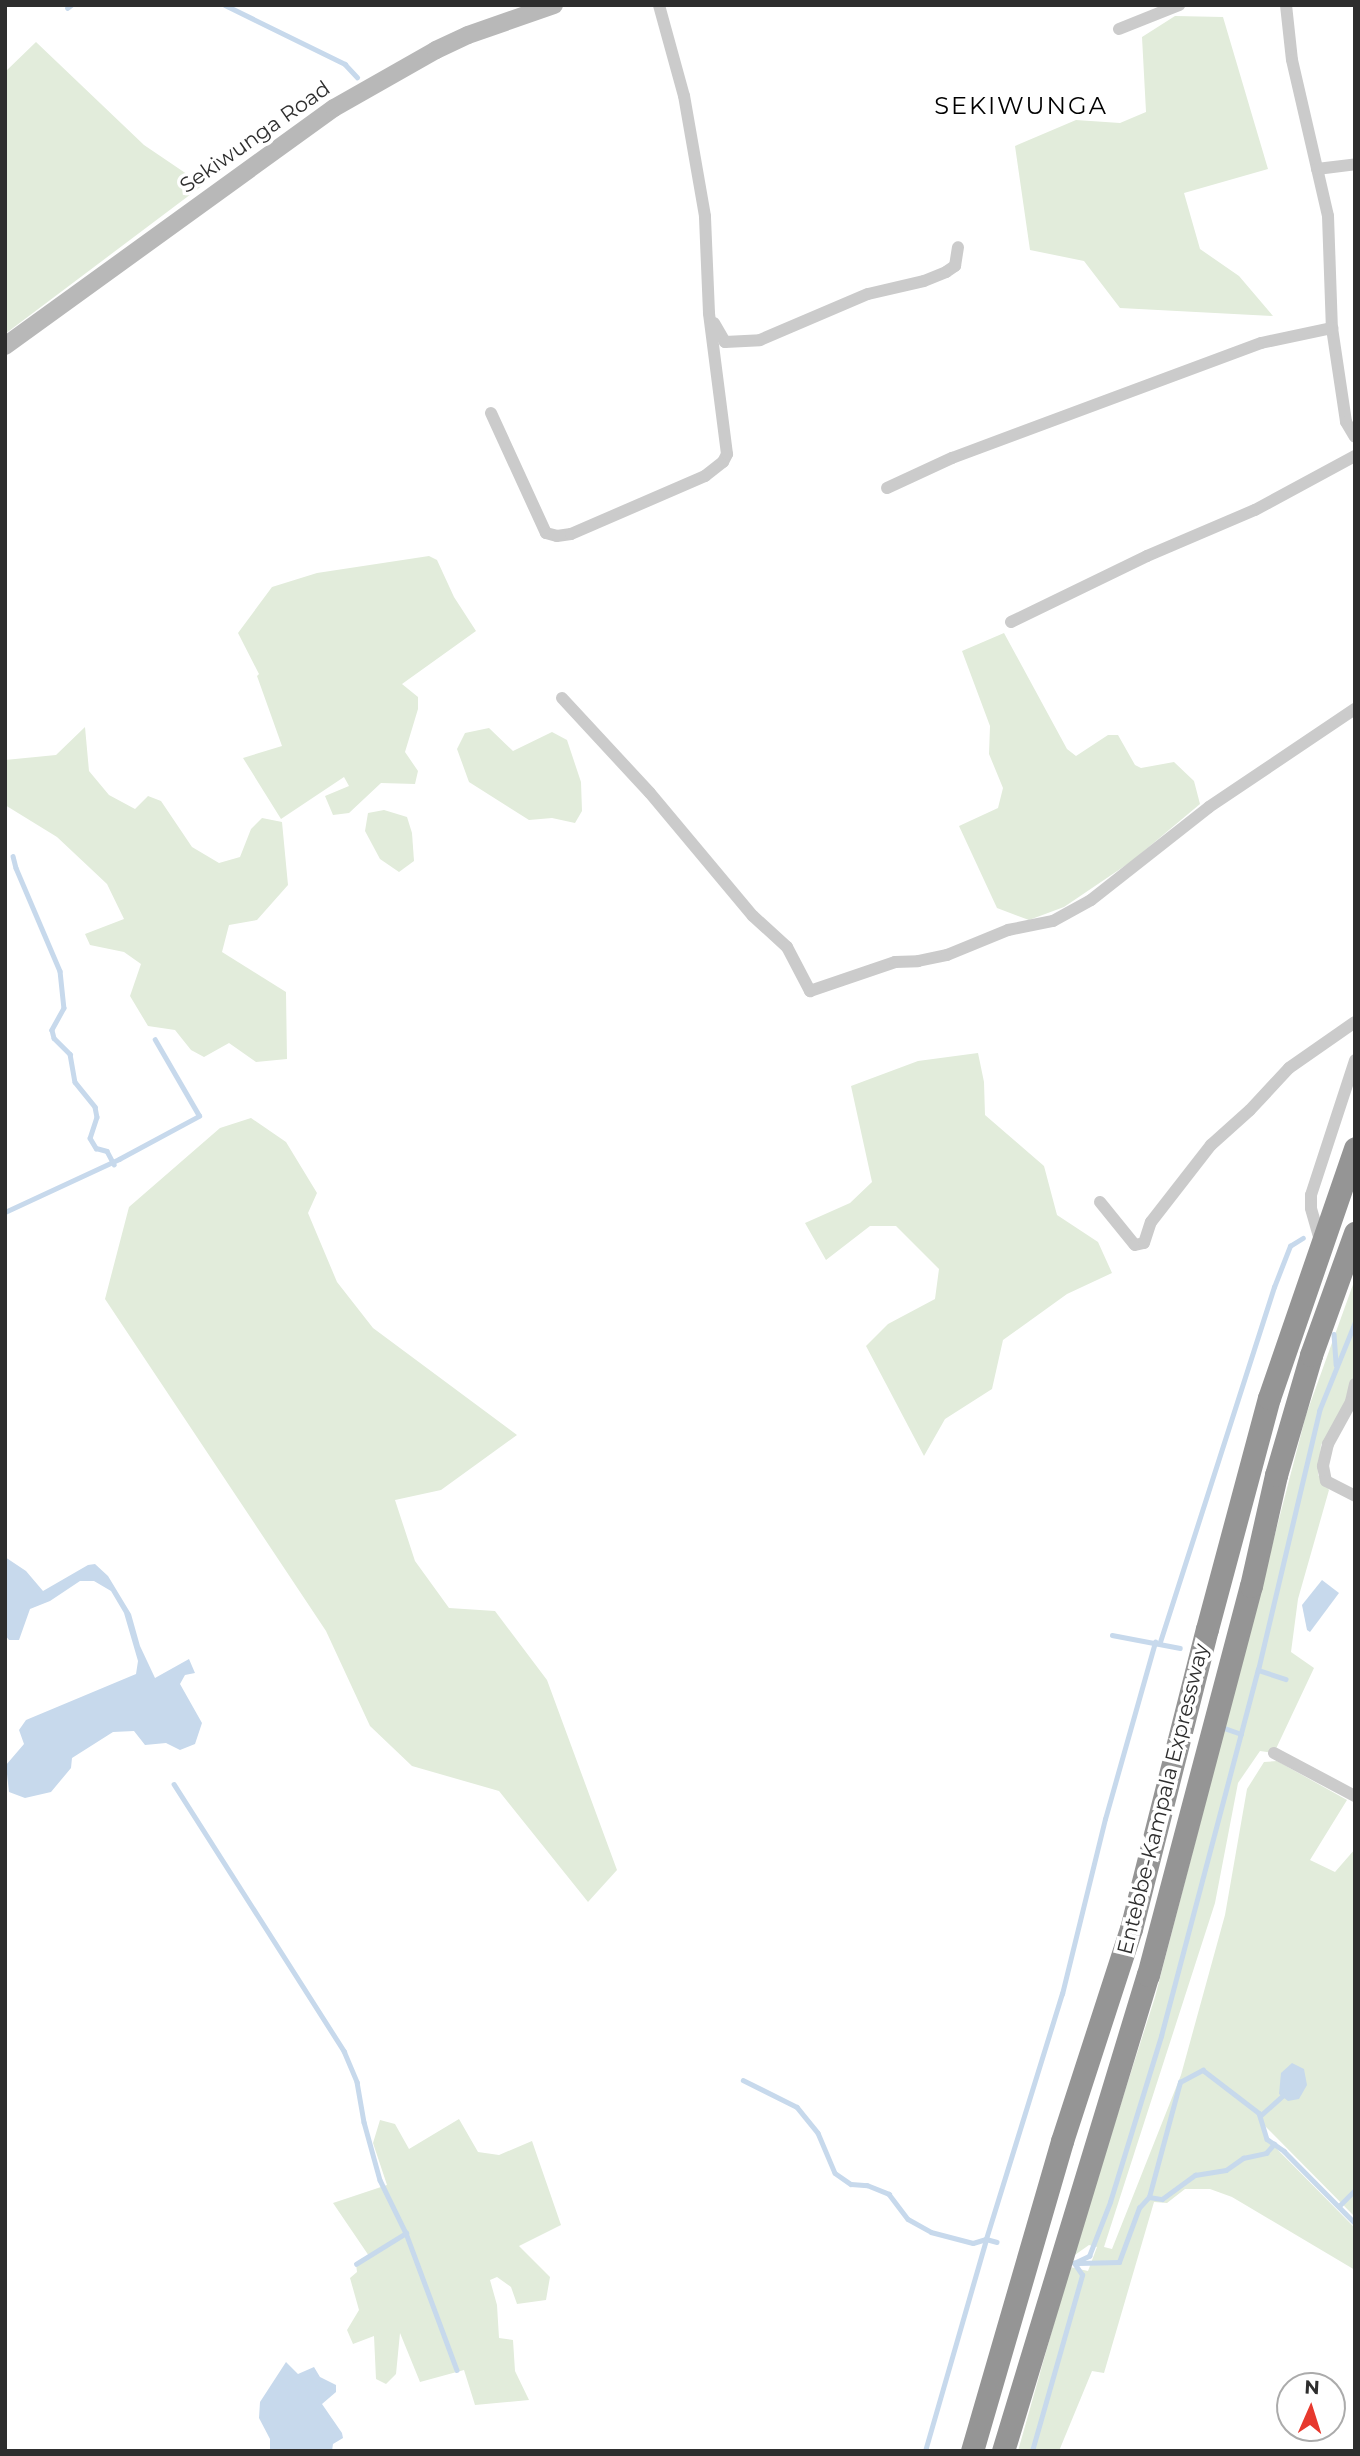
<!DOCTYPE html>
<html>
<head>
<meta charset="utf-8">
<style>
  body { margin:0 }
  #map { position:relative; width:1360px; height:2456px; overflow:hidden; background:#fff; font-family:Montserrat,sans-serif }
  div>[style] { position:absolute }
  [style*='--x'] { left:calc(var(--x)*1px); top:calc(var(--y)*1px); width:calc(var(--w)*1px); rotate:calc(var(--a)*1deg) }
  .green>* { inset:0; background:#e2ecdb }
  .water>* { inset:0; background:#c7d9ec }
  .stream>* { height:4.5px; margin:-2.25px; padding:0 2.25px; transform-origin:2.25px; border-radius:2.25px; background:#c7d9ec }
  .street>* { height:12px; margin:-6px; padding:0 6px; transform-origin:6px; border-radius:6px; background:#cbcbcb }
  .secondary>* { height:18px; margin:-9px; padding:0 9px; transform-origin:9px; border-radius:9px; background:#b8b8b8 }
  .highway>* { height:23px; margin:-11.5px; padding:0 11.5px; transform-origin:11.5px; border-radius:11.5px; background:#959595 }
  span { translate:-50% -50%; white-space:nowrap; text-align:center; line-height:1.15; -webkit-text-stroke:7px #fff; paint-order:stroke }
  .street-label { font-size:21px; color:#2e2e2e }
  .quarter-label { font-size:24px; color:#000; letter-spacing:2px }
  .frame { position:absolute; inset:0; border:7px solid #2e2e2e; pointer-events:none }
  .north { position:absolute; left:1276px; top:2372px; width:70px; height:70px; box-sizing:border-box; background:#fff; border:2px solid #ababab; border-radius:50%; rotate:3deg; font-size:19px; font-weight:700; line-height:28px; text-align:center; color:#2e2e2e }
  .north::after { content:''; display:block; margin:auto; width:24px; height:32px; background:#e7392e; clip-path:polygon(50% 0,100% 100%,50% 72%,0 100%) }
</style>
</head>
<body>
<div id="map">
  <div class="green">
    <div style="clip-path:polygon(1175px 16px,1223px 17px,1268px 169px,1184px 193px,1200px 249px,1239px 276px,1273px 316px,1120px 308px,1084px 261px,1030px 250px,1015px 146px,1076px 120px,1120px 123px,1146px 112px,1142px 37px)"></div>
    <div style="clip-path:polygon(36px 42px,144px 145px,203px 185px,5px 334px,5px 72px)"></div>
    <div style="clip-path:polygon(429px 556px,437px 560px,454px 597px,476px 631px,402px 684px,418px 697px,418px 709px,405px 752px,418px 771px,415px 784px,381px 783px,349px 813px,333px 815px,325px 796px,349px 786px,344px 777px,281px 819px,243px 758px,282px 746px,257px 676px,259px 674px,238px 633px,272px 587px,317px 573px)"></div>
    <div style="clip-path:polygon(1004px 633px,1067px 749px,1076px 756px,1108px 735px,1118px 735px,1135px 765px,1141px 768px,1174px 762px,1194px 781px,1200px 804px,1132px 861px,1064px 907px,1029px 920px,997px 908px,959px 826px,998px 808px,1003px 788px,989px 754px,990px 726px,962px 651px)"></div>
    <div style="clip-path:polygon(85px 727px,89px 771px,109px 795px,135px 809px,148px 796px,161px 801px,192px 847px,219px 863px,240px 857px,251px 829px,262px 818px,282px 822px,288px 885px,257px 920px,229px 925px,222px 952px,286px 992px,287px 1059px,256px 1062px,229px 1043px,204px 1057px,191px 1050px,175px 1030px,148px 1026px,130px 996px,141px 964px,124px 952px,90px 945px,85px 934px,124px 919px,107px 884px,57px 837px,5px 805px,5px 760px,56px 755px)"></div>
    <div style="clip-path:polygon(489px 728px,513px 751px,552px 732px,567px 740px,581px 782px,582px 811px,575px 823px,552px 818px,529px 820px,469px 782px,457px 749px,465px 733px)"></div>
    <div style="clip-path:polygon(384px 810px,407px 817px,412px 833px,414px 861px,399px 872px,380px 859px,365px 831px,368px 813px)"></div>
    <div style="clip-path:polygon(978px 1053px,984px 1082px,985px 1115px,1044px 1166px,1057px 1215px,1098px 1242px,1112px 1273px,1067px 1294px,1003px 1340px,992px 1389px,945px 1419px,924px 1456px,866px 1346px,888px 1324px,935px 1299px,939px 1269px,896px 1226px,870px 1226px,826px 1260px,805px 1223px,850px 1203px,872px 1182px,851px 1086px,918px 1061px)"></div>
    <div style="clip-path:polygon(251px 1118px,286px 1142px,317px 1193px,308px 1213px,337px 1282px,373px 1328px,517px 1435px,441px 1490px,395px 1500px,415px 1561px,449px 1608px,495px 1611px,547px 1680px,617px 1870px,588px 1902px,499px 1791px,412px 1766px,370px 1726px,326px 1631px,105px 1299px,129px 1207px,220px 1128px)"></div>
    <div style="clip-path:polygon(1355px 1279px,1355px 1375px,1347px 1404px,1321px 1445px,1318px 1475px,1329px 1490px,1298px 1599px,1291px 1652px,1314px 1668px,1274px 1753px,1260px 1751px,1238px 1783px,1215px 1903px,1104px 2247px,1112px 2249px,1181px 2075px,1225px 1915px,1247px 1789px,1264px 1762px,1277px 1761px,1347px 1800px,1310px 1860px,1335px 1872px,1355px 1849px,1355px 2217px,1265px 2126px,1267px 2139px,1355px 2228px,1355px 2270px,1232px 2197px,1210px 2189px,1185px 2189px,1167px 2203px,1154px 2202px,1104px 2373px,1092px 2371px,1059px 2451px,1018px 2451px,1070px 2267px,1088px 2271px,1097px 2247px,1089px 2245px,1072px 2257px,1155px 1997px,1306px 1415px)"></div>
    <div style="clip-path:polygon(459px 2119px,478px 2152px,499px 2155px,532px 2141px,561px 2225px,519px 2246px,550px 2277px,546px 2300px,517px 2304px,511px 2287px,497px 2277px,490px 2280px,497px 2305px,499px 2338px,513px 2340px,515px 2371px,529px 2400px,475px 2405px,464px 2370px,420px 2382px,400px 2333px,396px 2374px,386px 2384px,376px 2379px,374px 2336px,353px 2344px,347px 2330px,359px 2310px,350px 2278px,357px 2272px,356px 2264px,369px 2256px,333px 2203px,387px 2185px,373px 2143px,380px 2120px,395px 2124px,409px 2149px)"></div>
  </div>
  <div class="water">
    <div style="clip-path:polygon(5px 1557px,26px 1571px,43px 1591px,88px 1565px,95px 1564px,108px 1576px,131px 1614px,140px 1646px,155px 1678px,189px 1659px,195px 1673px,185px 1675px,180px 1684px,202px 1723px,195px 1744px,180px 1750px,166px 1743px,145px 1745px,134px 1731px,113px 1732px,72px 1758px,71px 1768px,51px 1792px,25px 1798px,9px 1792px,6px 1765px,24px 1744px,19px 1730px,26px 1720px,136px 1674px,138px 1661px,124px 1613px,111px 1591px,94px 1581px,80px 1581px,50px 1601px,30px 1609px,19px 1640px,9px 1640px,5px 1635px)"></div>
    <div style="clip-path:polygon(1322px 1580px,1339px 1593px,1310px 1632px,1307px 1630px,1302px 1605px)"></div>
    <div style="clip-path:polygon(1292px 2063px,1304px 2069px,1307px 2085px,1299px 2099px,1288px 2101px,1279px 2094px,1281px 2073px)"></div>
    <div style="clip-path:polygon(286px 2362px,298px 2374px,314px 2367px,320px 2377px,336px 2385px,336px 2392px,322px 2404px,342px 2433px,343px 2438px,333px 2444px,332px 2451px,270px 2449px,270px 2439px,259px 2418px,260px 2402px)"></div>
  </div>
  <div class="stream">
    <div style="--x:225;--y:5;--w:134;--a:26.2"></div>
    <div style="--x:345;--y:64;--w:18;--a:47"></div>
    <div style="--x:67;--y:8;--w:5;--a:-37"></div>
    <div style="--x:13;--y:856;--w:12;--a:76"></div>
    <div style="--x:16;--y:868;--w:112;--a:66.9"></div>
    <div style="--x:60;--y:971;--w:37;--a:84"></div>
    <div style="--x:64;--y:1008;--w:25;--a:119"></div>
    <div style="--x:52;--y:1030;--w:8;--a:76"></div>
    <div style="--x:54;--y:1038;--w:23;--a:45"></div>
    <div style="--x:70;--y:1054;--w:28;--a:80"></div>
    <div style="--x:75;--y:1082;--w:32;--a:51"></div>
    <div style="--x:95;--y:1107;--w:10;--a:79"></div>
    <div style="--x:97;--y:1117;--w:22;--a:108"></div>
    <div style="--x:90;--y:1138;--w:12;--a:59"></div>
    <div style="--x:96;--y:1148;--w:11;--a:15"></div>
    <div style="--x:107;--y:1151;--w:15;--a:62"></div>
    <div style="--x:5;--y:1212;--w:126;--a:-24.9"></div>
    <div style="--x:119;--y:1159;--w:91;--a:-28.3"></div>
    <div style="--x:199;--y:1116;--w:88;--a:-120.1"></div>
    <div style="--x:1334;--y:1334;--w:31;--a:86"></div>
    <div style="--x:1112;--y:1635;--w:69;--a:10.8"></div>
    <div style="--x:1160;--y:1642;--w:373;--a:-72.2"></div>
    <div style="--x:1274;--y:1287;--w:44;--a:-68.7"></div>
    <div style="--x:1290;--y:1246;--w:15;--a:-32"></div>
    <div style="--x:1258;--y:1670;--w:29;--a:18"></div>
    <div style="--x:1224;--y:1728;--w:18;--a:19"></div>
    <div style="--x:174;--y:1784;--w:317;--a:57.5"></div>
    <div style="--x:344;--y:2051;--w:34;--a:67"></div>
    <div style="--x:357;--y:2082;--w:41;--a:80.1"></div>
    <div style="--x:364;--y:2122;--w:60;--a:74.6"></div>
    <div style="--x:380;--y:2180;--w:59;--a:63.9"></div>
    <div style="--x:406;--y:2233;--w:146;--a:69.6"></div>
    <div style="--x:743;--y:2080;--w:60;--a:26.6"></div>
    <div style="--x:797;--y:2107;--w:33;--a:51"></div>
    <div style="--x:818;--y:2133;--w:43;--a:67"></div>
    <div style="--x:835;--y:2173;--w:19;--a:35"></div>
    <div style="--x:851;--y:2184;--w:16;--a:4"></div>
    <div style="--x:867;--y:2185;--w:24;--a:22"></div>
    <div style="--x:889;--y:2194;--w:31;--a:53"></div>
    <div style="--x:908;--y:2219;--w:26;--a:29"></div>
    <div style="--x:931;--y:2232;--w:43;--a:14.7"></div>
    <div style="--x:973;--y:2243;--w:14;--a:-17"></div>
    <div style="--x:986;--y:2239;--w:11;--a:15"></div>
    <div style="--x:1260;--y:2116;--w:30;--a:-42"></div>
    <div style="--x:1149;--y:2197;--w:119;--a:-74.9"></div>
    <div style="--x:1180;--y:2082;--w:26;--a:-28"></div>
    <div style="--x:1203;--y:2070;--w:71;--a:37.5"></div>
    <div style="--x:1259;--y:2113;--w:27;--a:73"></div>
    <div style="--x:1267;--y:2139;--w:21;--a:35"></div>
    <div style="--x:1284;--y:2151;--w:101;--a:45.4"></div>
    <div style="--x:1339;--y:2206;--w:23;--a:-45"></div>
    <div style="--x:1074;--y:2263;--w:17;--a:-25"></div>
    <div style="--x:1089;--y:2256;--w:58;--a:-68.7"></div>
    <div style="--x:1110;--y:2202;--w:174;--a:-72.9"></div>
    <div style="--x:1161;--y:2036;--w:379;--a:-75.2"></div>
    <div style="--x:1258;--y:1670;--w:266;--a:-76.7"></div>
    <div style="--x:1319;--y:1411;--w:96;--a:-68"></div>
    <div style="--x:1078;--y:2263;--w:41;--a:-1.4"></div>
    <div style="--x:1119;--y:2262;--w:58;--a:-69.7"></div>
    <div style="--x:1139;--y:2208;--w:15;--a:-48"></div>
    <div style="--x:1149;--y:2197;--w:13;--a:9"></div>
    <div style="--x:1162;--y:2199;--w:41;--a:-36"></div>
    <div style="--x:1195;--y:2175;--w:31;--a:-9"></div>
    <div style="--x:1226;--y:2170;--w:21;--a:-35"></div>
    <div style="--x:1243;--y:2158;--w:24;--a:-12"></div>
    <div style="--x:1266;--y:2153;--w:12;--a:-48"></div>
    <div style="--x:356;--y:2264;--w:59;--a:-31.8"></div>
    <div style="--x:925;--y:2451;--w:221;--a:-73.9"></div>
    <div style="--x:986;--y:2239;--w:257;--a:-72.8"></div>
    <div style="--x:1062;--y:1994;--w:180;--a:-76.2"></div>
    <div style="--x:1105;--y:1819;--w:184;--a:-74.2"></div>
    <div style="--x:1032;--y:2451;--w:183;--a:-74.1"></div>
    <div style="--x:1082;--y:2275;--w:14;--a:-124"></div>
  </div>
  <div class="street">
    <div style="--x:1286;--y:5;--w:55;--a:83.8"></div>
    <div style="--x:1292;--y:60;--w:160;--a:77"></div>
    <div style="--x:1328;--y:216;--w:112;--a:88"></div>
    <div style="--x:1332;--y:328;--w:95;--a:81.5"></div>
    <div style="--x:1346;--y:422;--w:17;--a:59"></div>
    <div style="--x:1119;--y:29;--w:65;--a:-21.8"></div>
    <div style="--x:1317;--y:169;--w:38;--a:-7"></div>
    <div style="--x:714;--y:323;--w:22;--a:60"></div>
    <div style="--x:725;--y:342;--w:35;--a:-3"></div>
    <div style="--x:760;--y:340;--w:117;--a:-23.1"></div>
    <div style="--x:868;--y:294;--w:57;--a:-13.1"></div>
    <div style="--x:924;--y:281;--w:24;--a:-22"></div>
    <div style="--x:946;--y:272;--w:11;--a:-34"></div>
    <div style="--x:955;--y:266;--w:19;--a:-81"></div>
    <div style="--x:491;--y:413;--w:132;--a:65.4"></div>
    <div style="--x:546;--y:533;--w:11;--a:15"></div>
    <div style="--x:557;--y:536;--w:14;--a:-8"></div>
    <div style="--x:571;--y:534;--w:146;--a:-23.4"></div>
    <div style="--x:705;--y:476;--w:23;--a:-38"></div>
    <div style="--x:723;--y:462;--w:9;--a:-63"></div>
    <div style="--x:727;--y:454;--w:142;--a:-97.3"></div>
    <div style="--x:709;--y:313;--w:97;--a:-92.4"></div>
    <div style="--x:705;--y:216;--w:122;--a:-99.9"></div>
    <div style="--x:684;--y:96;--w:94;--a:-105.4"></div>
    <div style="--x:887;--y:488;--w:72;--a:-24.8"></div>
    <div style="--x:952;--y:458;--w:330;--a:-20.4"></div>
    <div style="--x:1261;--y:343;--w:73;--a:-11.9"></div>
    <div style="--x:1011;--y:622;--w:151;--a:-25.9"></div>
    <div style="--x:1147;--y:556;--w:117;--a:-23.1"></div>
    <div style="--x:1255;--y:510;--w:114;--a:-28.4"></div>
    <div style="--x:562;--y:698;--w:129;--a:47.2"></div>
    <div style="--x:650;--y:793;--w:160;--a:50.1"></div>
    <div style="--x:753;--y:916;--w:46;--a:42.4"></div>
    <div style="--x:787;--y:947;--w:50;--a:62.4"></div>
    <div style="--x:810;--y:991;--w:90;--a:-18.8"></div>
    <div style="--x:895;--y:962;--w:23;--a:-2"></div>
    <div style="--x:918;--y:961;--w:30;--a:-12"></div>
    <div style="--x:947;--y:955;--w:66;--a:-22.3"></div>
    <div style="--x:1008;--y:930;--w:46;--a:-11.3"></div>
    <div style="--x:1053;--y:921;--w:43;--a:-28.9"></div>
    <div style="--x:1091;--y:900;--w:150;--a:-38.2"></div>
    <div style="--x:1209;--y:807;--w:176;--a:-33.9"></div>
    <div style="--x:1100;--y:1202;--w:55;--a:50.9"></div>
    <div style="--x:1135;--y:1245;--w:9;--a:-13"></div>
    <div style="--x:1144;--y:1243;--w:22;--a:-72"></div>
    <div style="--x:1151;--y:1222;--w:98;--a:-52.1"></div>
    <div style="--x:1211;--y:1145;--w:52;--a:-41.9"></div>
    <div style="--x:1250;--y:1110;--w:57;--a:-47.1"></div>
    <div style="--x:1289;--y:1068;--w:80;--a:-34.9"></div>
    <div style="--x:1320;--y:1240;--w:33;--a:-106"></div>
    <div style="--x:1311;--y:1208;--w:13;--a:-90"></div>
    <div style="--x:1311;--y:1195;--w:142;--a:-71.9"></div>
    <div style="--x:1355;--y:1384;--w:18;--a:103"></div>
    <div style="--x:1351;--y:1402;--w:48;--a:118.7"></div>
    <div style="--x:1328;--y:1444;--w:23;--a:103"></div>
    <div style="--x:1323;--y:1466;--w:15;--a:79"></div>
    <div style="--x:1326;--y:1481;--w:33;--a:27"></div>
    <div style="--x:1274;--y:1753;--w:92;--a:28"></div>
  </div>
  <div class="secondary">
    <div style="--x:5;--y:346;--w:406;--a:-35.9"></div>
    <div style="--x:334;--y:108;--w:117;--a:-29.6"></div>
    <div style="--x:436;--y:50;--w:35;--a:-25"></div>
    <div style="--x:468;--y:35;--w:91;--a:-19.2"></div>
  </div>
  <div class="highway">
    <div style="--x:972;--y:2451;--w:323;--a:-73.8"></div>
    <div style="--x:1062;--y:2141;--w:223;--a:-72"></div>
    <div style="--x:1131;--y:1929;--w:309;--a:-75.8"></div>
    <div style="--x:1207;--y:1629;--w:239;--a:-75"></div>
    <div style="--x:1269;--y:1398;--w:264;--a:-71"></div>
    <div style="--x:1003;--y:2451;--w:498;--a:-73.1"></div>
    <div style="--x:1148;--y:1975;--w:402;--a:-75.2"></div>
    <div style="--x:1251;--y:1586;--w:114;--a:-77.3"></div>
    <div style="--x:1276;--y:1475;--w:125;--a:-73.7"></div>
    <div style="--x:1311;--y:1355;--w:130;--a:-70.2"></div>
  </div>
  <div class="street-label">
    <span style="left:255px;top:137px;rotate:-35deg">Sekiwunga Road</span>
    <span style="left:1163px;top:1799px;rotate:-76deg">Entebbe-Kampala Expressway</span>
  </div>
  <div class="quarter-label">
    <span style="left:1021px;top:106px">SEKIWUNGA</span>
  </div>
  <div class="frame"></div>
  <div class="north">N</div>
</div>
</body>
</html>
